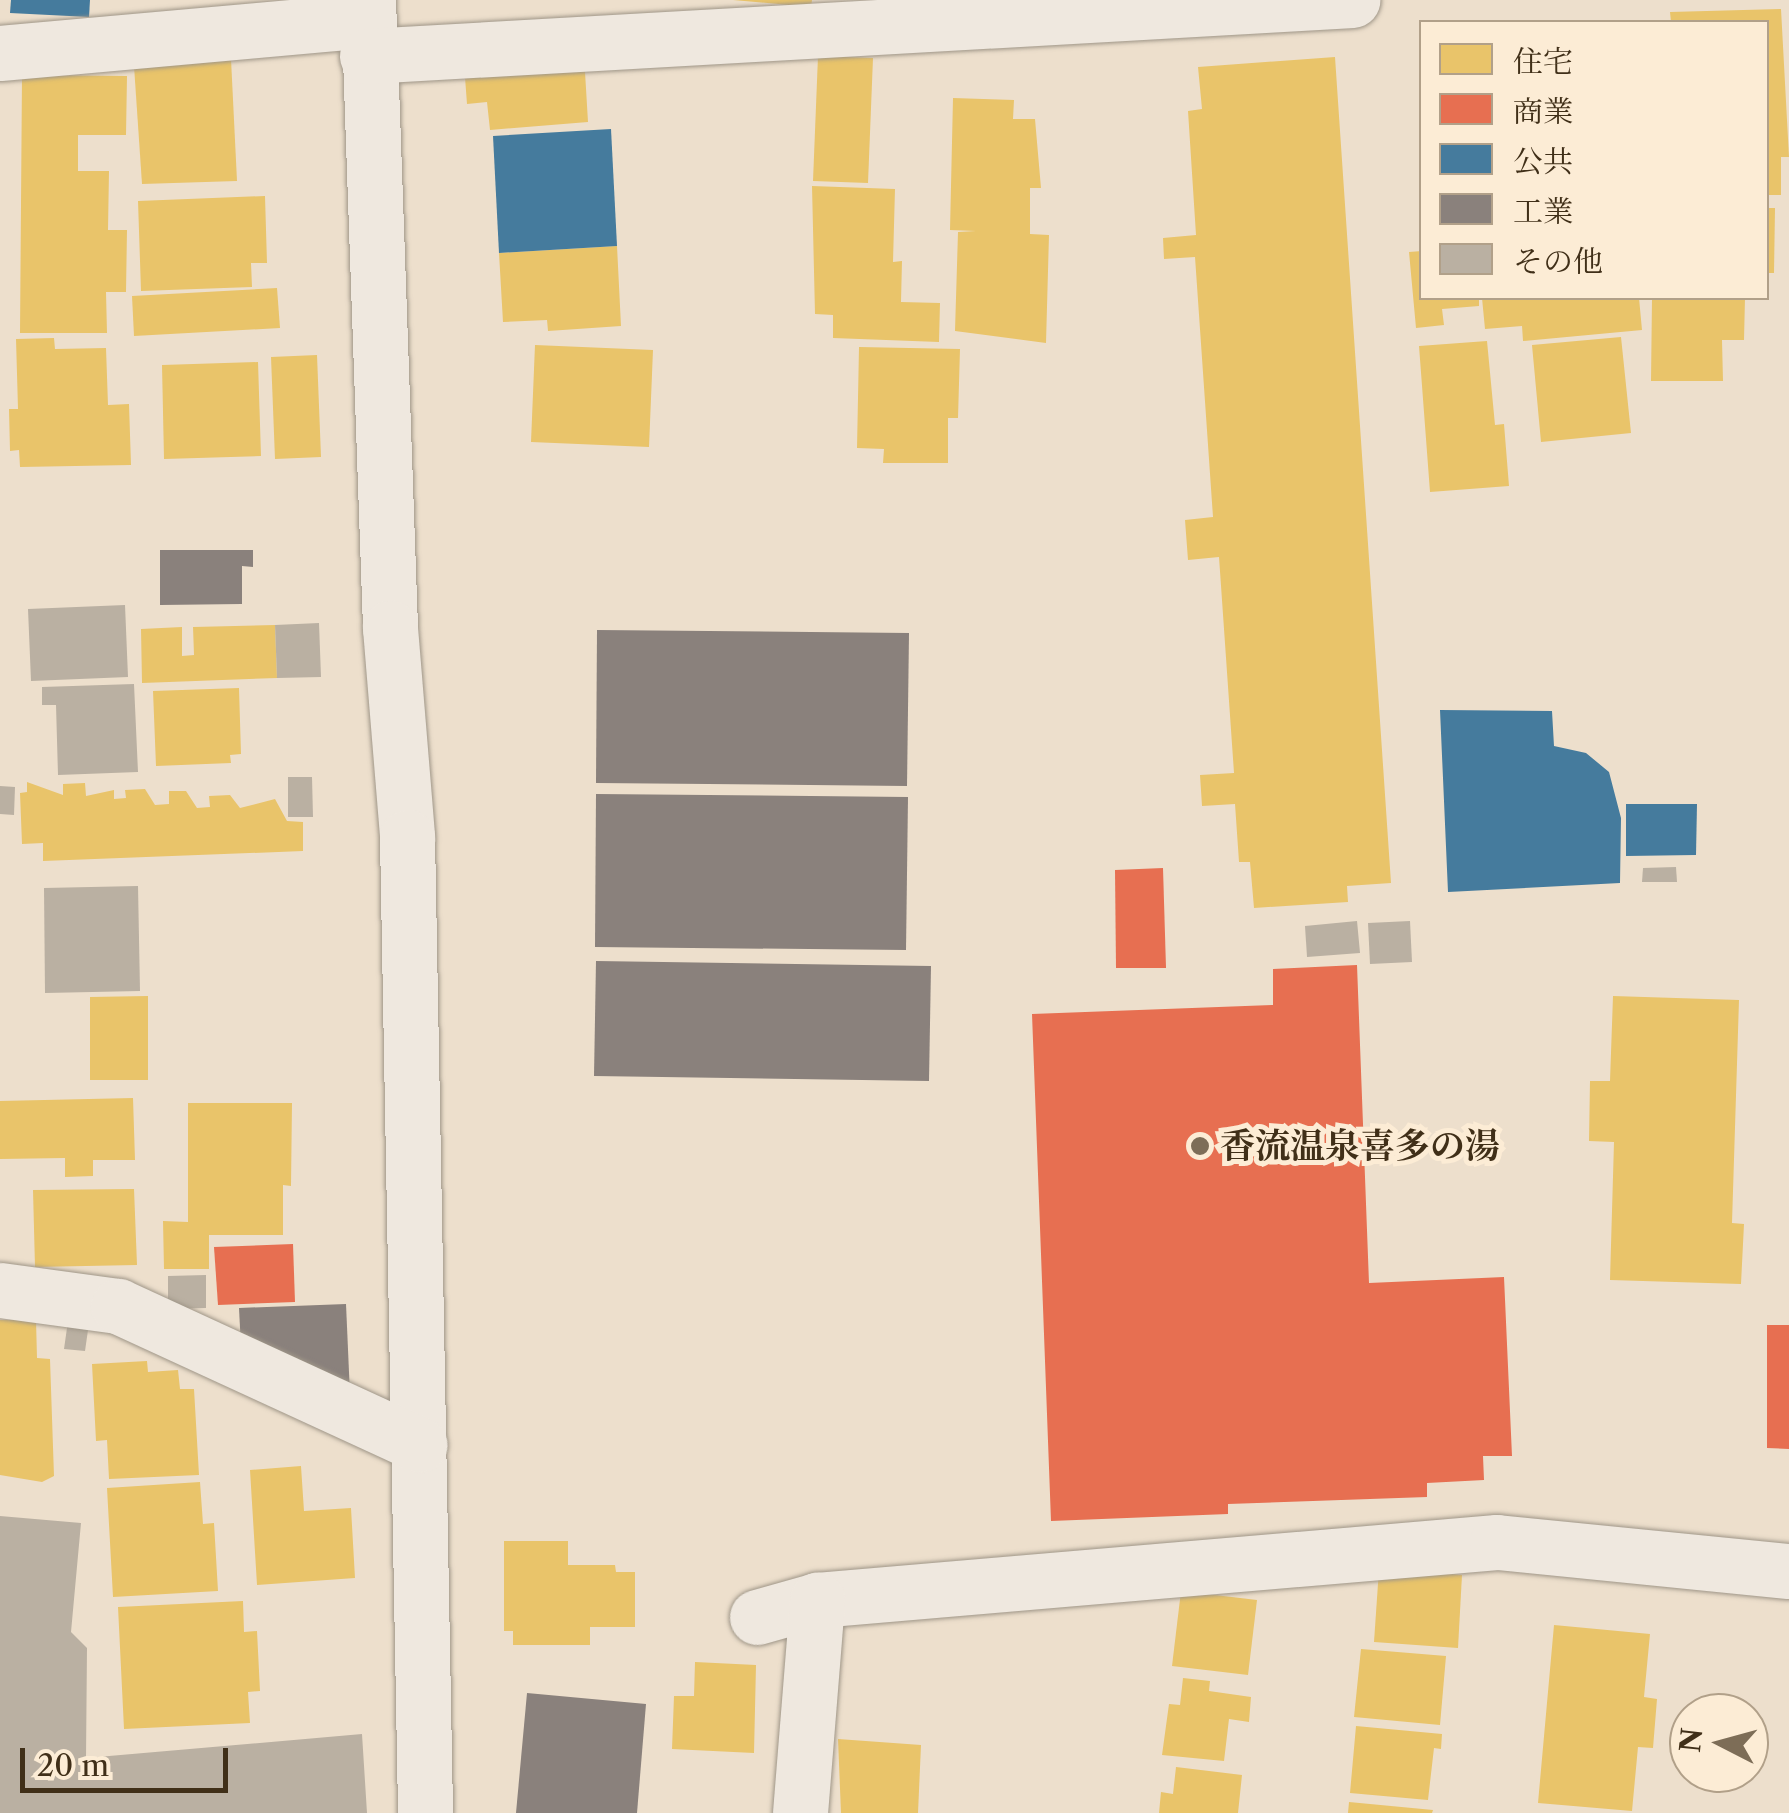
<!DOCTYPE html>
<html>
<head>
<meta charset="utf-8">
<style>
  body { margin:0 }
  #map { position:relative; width:1789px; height:1813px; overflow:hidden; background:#eddfcc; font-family:"Libre Caslon Text","Noto Serif JP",serif }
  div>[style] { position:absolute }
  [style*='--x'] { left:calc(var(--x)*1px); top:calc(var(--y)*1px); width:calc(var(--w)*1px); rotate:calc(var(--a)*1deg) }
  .homes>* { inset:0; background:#e9c46a }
  .shops>* { inset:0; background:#e76f51 }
  .public>* { inset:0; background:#457b9d }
  .industry>* { inset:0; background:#8a817c }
  .building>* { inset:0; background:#bab0a2 }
  .roads { filter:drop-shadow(0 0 2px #9f9688) drop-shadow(0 0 2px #9f9688) }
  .minor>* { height:55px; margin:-27.5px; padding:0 27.5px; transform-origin:27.5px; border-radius:27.5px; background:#efe8df }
  .dots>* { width:28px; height:28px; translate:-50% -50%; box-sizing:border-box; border:5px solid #fcecd5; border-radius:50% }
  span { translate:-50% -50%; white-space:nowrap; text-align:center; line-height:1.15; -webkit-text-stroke:10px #fcecd5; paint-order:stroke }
  .poi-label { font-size:35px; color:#402f18; font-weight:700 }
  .left { translate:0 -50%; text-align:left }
  .legend { position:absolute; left:1419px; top:20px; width:350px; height:280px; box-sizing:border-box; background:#fcecd5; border:2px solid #b1a089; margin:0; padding:12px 18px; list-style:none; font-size:30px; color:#402f18 }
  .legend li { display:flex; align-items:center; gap:20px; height:50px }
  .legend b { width:50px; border:2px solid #b1a089 }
  .north { position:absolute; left:1669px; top:1693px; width:100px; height:100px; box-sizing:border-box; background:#fcecd5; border:2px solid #b1a089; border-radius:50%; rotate:276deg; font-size:28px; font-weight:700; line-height:40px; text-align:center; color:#402f18 }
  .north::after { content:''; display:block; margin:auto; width:35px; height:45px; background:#7d6d57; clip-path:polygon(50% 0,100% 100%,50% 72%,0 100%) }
  .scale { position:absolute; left:20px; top:1748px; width:208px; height:45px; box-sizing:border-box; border:5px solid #402f18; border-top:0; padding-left:12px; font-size:30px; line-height:35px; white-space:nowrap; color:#402f18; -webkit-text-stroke:8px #fcecd5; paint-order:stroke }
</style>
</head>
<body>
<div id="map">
  <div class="homes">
    <div style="clip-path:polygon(733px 0,812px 0,811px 7px)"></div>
    <div style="clip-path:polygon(1781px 9px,1789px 157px,1781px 157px,1781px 195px,1766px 195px,1766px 22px,1671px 22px,1670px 12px)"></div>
    <div style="clip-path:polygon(584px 55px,588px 122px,490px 130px,487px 102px,467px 104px,464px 64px)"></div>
    <div style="clip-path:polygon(818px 56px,873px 58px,868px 183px,813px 181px)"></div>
    <div style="clip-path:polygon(1335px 57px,1391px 883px,1347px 886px,1348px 902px,1254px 908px,1250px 862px,1239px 862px,1235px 804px,1202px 806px,1200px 775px,1234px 773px,1219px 557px,1188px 560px,1185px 520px,1213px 517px,1195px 257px,1164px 259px,1163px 238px,1196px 235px,1188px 111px,1202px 109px,1198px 67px)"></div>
    <div style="clip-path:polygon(231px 59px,237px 181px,142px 184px,134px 66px)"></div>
    <div style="clip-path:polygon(22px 75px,127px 76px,126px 135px,78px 135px,78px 171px,109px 171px,108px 230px,127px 230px,126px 292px,106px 292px,107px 333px,20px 333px)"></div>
    <div style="clip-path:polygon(953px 98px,1014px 100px,1013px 119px,1035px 119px,1041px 188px,1030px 188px,1030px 234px,1049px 235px,1046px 343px,955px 331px,958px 232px,976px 231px,950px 230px)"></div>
    <div style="clip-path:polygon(812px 186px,895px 189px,893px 262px,902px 261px,901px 302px,940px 303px,939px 342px,833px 338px,833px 315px,815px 314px)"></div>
    <div style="clip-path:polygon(265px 196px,267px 263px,251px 263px,252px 287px,141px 291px,138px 201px)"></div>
    <div style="clip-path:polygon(1766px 208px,1775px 208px,1774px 273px,1766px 273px)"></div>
    <div style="clip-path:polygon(617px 246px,621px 326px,548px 331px,547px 320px,503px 322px,499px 253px)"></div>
    <div style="clip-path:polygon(1422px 251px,1422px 298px,1479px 298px,1479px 306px,1442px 309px,1444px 325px,1416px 328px,1409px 252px)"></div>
    <div style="clip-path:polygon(277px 288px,280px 328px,134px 336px,132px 296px)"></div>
    <div style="clip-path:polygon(1482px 298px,1639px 298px,1642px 330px,1523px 341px,1522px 326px,1485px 329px)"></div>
    <div style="clip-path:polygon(1652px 298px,1745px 298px,1744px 340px,1722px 340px,1723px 381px,1651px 381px)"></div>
    <div style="clip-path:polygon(1621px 337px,1631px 433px,1541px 442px,1532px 345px)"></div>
    <div style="clip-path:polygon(54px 338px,55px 349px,106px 348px,108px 405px,129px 404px,131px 465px,20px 467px,19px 450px,10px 451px,9px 409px,18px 409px,16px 339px)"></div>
    <div style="clip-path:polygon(1487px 341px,1495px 425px,1504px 424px,1509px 486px,1430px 492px,1419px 346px)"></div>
    <div style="clip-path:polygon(535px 345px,653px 350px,649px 447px,531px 442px)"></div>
    <div style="clip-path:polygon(859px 347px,960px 349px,958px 418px,948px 418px,948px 463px,883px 463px,884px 449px,857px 448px)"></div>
    <div style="clip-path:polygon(317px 355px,321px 457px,275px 459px,271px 357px)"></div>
    <div style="clip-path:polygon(258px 362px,261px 456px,164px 459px,162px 365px)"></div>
    <div style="clip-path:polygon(275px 625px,277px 678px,142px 683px,141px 629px,182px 627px,182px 656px,194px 655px,193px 627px)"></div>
    <div style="clip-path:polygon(239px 688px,241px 754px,230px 755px,231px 763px,156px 766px,153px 691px)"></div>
    <div style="clip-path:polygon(27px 782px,63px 795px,63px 784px,85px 783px,86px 796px,114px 790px,114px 799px,126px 798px,125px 790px,145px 789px,155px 805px,169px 804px,169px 791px,186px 791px,197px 808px,210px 807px,209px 796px,230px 795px,240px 808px,275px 799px,287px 821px,303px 822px,303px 851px,43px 861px,43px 843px,22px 844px,20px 793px,27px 792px)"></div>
    <div style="clip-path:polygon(148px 996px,148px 1080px,90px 1080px,90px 997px)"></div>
    <div style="clip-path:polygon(1613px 996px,1739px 1000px,1732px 1223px,1744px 1224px,1741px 1284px,1610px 1280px,1614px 1142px,1589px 1141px,1590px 1081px,1610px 1081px)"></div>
    <div style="clip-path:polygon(133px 1098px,135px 1160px,93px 1160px,93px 1176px,65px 1177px,65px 1158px,0 1159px,0 1101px)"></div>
    <div style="clip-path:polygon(188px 1103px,292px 1103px,291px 1186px,283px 1185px,283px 1235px,209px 1235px,209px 1269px,164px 1269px,163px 1221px,188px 1222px)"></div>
    <div style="clip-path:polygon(134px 1189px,137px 1265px,35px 1267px,33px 1190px)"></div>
    <div style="clip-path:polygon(0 1320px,36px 1320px,37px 1358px,50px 1359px,54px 1476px,42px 1482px,0 1475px)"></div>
    <div style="clip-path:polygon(147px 1361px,148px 1372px,178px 1370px,180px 1389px,194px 1389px,199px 1475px,109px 1479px,107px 1440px,96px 1441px,92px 1364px)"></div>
    <div style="clip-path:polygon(301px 1466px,304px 1511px,351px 1508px,355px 1578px,257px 1585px,250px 1470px)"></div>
    <div style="clip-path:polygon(200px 1482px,203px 1524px,214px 1523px,218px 1591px,113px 1597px,107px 1488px)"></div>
    <div style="clip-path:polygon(504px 1541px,568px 1541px,568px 1565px,615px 1565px,616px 1572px,635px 1572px,635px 1627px,590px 1627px,590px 1645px,513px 1645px,513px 1631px,504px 1631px)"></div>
    <div style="clip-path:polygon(1379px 1569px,1462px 1575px,1458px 1648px,1374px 1642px)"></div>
    <div style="clip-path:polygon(1181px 1591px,1257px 1600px,1248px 1675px,1172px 1666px)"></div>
    <div style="clip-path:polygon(243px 1601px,244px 1632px,257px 1631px,260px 1691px,248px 1692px,250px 1723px,124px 1729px,118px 1607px)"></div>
    <div style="clip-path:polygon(1554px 1625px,1650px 1634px,1644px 1697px,1657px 1699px,1653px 1748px,1638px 1747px,1632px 1811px,1538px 1803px)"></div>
    <div style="clip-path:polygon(1361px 1649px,1446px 1656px,1440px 1725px,1354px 1717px)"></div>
    <div style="clip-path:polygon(695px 1662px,756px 1665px,754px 1753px,672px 1749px,674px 1696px,694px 1696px)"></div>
    <div style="clip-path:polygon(1183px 1678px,1210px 1681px,1209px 1691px,1251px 1697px,1249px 1722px,1229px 1719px,1224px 1761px,1162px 1755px,1169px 1704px,1180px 1705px)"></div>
    <div style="clip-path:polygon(1356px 1726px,1442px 1734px,1441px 1749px,1434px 1748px,1428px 1800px,1350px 1793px)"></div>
    <div style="clip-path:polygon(838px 1739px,921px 1745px,918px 1813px,841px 1813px)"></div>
    <div style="clip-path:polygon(1176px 1767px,1242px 1775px,1238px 1813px,1159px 1813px,1161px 1792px,1173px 1794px)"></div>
    <div style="clip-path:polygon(1349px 1802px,1433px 1810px,1432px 1813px,1348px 1813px)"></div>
  </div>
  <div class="shops">
    <div style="clip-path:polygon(1163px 868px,1166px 968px,1116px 968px,1115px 870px)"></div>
    <div style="clip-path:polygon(1357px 965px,1369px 1283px,1504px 1277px,1512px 1456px,1483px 1456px,1484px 1480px,1427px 1483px,1427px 1497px,1228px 1504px,1228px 1514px,1051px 1521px,1032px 1014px,1273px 1005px,1273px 969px)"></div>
    <div style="clip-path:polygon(293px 1244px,295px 1302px,218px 1305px,214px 1247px)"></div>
    <div style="clip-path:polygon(1767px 1325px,1789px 1325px,1789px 1449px,1767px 1448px)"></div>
  </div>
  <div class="public">
    <div style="clip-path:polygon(11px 0,90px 0,89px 17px,10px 13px)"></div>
    <div style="clip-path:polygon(611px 129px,617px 246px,499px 253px,493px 136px)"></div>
    <div style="clip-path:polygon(1440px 710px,1552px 711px,1554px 746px,1586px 753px,1609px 772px,1621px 818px,1620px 883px,1448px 892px)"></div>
    <div style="clip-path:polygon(1626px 804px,1697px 804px,1696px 855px,1626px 856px)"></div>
  </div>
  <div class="industry">
    <div style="clip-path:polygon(160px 550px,253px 550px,253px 567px,242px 566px,242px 604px,160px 605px)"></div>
    <div style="clip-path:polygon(597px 630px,909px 633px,907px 786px,596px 783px)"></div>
    <div style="clip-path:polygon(596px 794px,908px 797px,906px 950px,595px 947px)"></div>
    <div style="clip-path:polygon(596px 961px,931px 966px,929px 1081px,594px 1076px)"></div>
    <div style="clip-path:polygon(346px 1304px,350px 1395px,241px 1348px,239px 1308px)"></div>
    <div style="clip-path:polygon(527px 1693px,646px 1704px,637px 1813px,516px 1813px)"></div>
  </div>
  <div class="building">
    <div style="clip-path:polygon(125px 605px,128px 677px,31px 681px,28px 609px)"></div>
    <div style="clip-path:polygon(319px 623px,321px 677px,277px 678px,275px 625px)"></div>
    <div style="clip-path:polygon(134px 684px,138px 772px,58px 775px,56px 705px,42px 705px,42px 687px)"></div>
    <div style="clip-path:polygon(288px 777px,312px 777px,313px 817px,288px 817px)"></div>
    <div style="clip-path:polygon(0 786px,15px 787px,14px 815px,0 814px)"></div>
    <div style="clip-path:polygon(1676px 867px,1677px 882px,1642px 882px,1643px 868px)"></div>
    <div style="clip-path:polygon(138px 886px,140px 991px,45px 993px,44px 888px)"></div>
    <div style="clip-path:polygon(1357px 921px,1360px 953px,1307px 957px,1305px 926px)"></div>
    <div style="clip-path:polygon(1410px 921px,1412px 962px,1370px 964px,1368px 923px)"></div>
    <div style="clip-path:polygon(206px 1275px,206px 1308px,168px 1309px,168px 1276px)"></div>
    <div style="clip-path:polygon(68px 1321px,89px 1323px,85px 1351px,64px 1349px)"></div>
    <div style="clip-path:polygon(0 1516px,81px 1523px,71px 1632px,87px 1648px,86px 1758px,362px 1734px,367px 1813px,0 1813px)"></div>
  </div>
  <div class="roads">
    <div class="minor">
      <div style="--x:368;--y:0;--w:628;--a:87.99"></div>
      <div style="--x:390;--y:628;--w:210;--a:85.3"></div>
      <div style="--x:407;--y:837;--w:976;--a:88.94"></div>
      <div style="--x:0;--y:53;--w:369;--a:-5.1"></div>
      <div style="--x:367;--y:56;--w:987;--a:-3.25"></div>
      <div style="--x:0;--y:1290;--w:119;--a:7.7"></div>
      <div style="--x:118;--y:1306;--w:332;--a:24.7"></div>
      <div style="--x:757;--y:1617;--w:62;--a:-15.8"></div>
      <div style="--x:817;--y:1600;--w:682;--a:-4.88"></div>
      <div style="--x:1497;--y:1542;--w:293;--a:5.7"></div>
      <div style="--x:800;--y:1813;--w:214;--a:-85.4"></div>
    </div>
  </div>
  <div class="dots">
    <div style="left:1200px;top:1146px;background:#7d6d57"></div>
  </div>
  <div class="poi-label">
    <span class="left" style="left:1220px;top:1146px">香流温泉喜多の湯</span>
  </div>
  <ul class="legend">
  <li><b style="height:28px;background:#e9c46a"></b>住宅</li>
  <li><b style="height:28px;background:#e76f51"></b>商業</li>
  <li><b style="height:28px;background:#457b9d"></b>公共</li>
  <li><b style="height:28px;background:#8a817c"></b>工業</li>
  <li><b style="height:28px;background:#bab0a2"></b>その他</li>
  </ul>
  <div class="north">N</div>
  <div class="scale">20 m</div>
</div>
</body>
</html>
